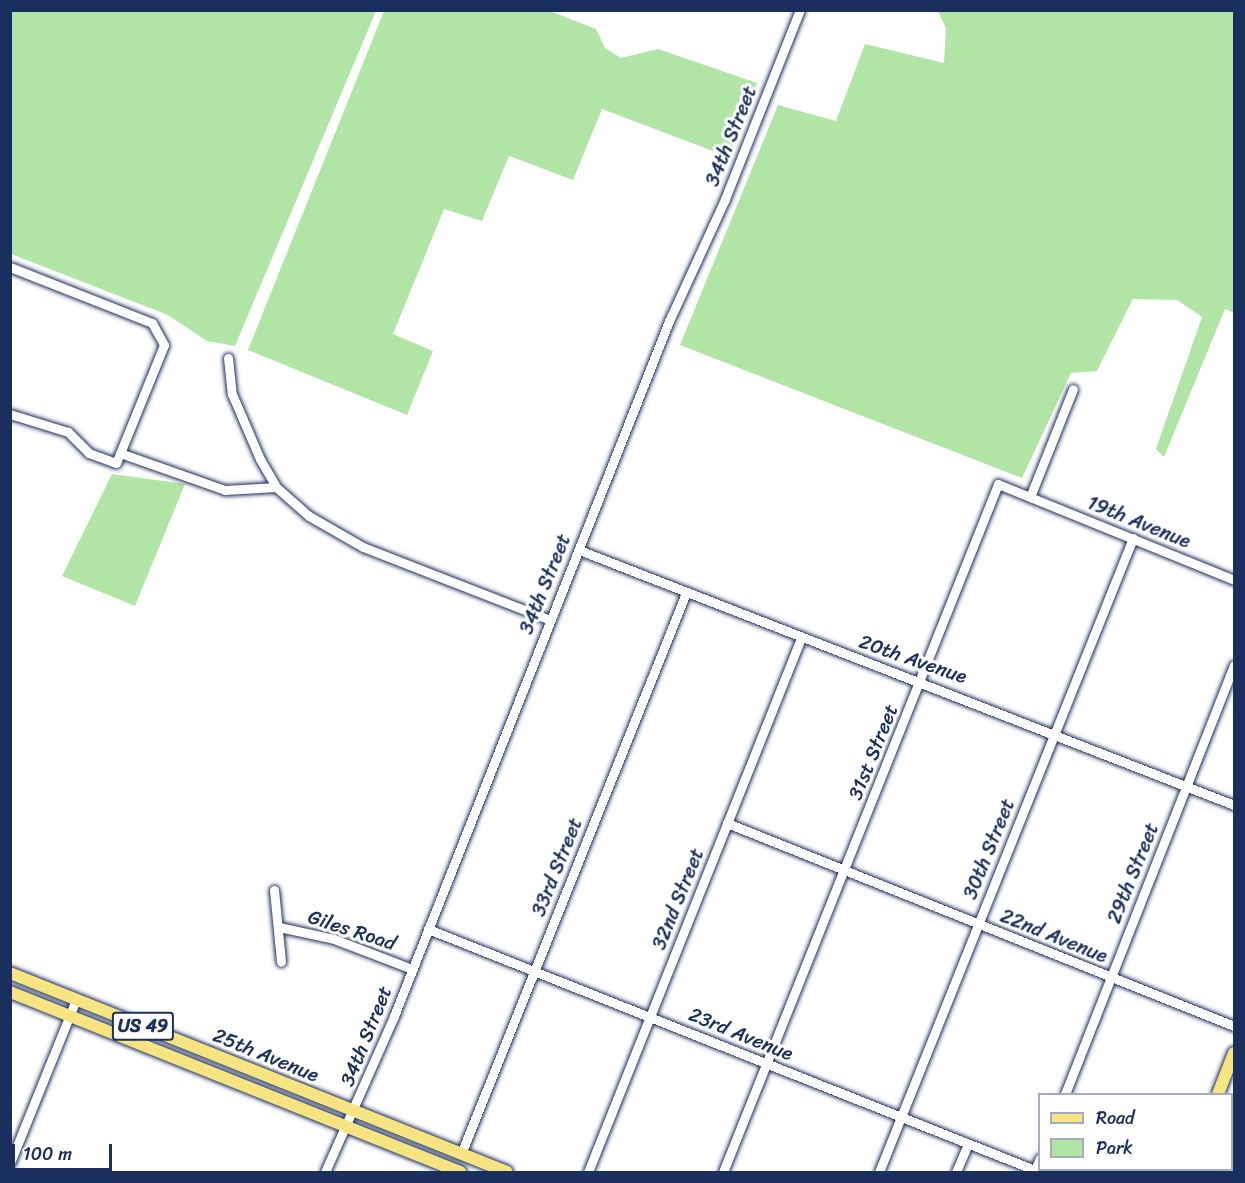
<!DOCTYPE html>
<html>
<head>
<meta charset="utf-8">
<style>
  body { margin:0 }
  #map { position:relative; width:1245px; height:1183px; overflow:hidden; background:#fff; font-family:Sriracha,sans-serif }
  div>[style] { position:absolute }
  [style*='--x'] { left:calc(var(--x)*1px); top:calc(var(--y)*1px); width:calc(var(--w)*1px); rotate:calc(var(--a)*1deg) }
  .green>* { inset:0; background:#b1e5a6 }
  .roads { filter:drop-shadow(0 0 2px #1b2f5e) drop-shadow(0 0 2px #1b2f5e) }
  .minor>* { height:9px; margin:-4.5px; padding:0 4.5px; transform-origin:4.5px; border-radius:4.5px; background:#fff }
  .major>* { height:12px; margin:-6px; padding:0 6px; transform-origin:6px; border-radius:6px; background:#f6e381 }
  span { translate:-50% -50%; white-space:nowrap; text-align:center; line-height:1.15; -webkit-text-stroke:6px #fff; paint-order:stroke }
  .shield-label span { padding:2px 4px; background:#fff; border:2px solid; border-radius:4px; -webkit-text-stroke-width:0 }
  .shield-label { font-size:18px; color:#1b2f5e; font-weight:700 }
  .street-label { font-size:20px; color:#1b2f5e }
  .frame { position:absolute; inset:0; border:12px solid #1b2f5e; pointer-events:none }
  .legend { position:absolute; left:1038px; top:1093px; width:195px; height:78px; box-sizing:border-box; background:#fff; border:2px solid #a4acbf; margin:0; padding:8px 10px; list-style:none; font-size:18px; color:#1b2f5e }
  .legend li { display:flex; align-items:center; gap:12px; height:30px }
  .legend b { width:30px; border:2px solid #a4acbf }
  .scale { position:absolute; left:12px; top:1144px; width:100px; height:27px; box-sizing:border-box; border:3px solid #1b2f5e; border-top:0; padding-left:8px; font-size:18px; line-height:21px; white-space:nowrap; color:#1b2f5e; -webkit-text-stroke:4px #fff; paint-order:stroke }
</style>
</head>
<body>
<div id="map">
  <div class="green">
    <div style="clip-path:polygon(10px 11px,376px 11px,235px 346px,207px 341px,168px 315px,11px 254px)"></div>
    <div style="clip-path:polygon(384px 11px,550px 11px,596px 29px,605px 48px,621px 58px,658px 49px,757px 83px,729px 157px,602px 109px,573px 180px,509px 156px,482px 221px,444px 209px,393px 334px,433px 351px,407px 415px,248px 350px)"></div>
    <div style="clip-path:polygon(938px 11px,1234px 11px,1234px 313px,1225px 309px,1164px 457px,1156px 449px,1202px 317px,1177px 300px,1133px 299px,1097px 371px,1071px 373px,1022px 478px,680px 345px,778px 105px,836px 121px,865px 44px,944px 63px,946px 28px)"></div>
    <div style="clip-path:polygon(112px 474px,185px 484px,135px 606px,62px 576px)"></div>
  </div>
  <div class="roads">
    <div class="minor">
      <div style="--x:10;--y:267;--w:153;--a:21.5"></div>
      <div style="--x:152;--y:323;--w:25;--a:61"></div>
      <div style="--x:164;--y:345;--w:127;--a:112.1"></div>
      <div style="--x:116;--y:463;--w:29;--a:-160"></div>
      <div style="--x:89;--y:453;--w:30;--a:-135"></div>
      <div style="--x:68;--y:432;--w:61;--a:-162.8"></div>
      <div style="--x:228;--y:358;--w:36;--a:84"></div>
      <div style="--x:232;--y:394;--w:71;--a:66.7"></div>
      <div style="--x:260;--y:459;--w:32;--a:60"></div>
      <div style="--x:276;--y:487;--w:44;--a:41.3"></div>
      <div style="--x:309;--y:516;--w:62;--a:29.9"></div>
      <div style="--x:363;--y:547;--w:201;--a:21.3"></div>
      <div style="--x:120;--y:453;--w:111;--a:19.4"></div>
      <div style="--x:225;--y:490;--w:51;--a:-3.4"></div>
      <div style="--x:1030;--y:497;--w:116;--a:-68.3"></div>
      <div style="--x:579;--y:550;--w:703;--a:21.27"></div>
      <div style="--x:727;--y:823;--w:546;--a:21.82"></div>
      <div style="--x:274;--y:890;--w:72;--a:84.4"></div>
      <div style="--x:279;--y:927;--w:56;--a:12.3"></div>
      <div style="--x:334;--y:939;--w:84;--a:21"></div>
      <div style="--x:428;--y:929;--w:658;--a:21.66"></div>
      <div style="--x:1065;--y:1094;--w:461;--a:-68.5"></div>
      <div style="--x:461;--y:1154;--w:604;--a:-68.15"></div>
      <div style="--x:10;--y:1163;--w:176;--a:-68"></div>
      <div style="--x:325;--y:1172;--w:171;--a:-66.1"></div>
      <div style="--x:394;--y:1016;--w:747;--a:-68.41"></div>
      <div style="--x:669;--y:321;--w:134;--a:-65.3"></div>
      <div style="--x:725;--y:199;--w:203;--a:-68.4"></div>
      <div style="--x:588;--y:1172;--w:575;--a:-68.25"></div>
      <div style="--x:723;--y:1172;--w:741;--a:-68.21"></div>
      <div style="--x:998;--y:484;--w:255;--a:22.1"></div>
      <div style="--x:879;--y:1172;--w:683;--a:-68.17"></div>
      <div style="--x:956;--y:1172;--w:30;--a:-67"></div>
      <div style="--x:1034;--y:1172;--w:15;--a:-67"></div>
    </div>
    <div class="major">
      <div style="--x:10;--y:973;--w:535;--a:21.82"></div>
      <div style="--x:10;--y:992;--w:485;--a:21.8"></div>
      <div style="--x:1218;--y:1094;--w:44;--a:-68.7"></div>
      <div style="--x:1188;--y:1172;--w:2;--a:-63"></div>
    </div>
  </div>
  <div class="shield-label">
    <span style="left:143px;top:1026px">US 49</span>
  </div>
  <div class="street-label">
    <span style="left:731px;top:136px;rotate:-68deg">34th Street</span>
    <span style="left:1139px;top:522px;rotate:22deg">19th Avenue</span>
    <span style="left:545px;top:584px;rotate:-68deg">34th Street</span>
    <span style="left:913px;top:659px;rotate:19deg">20th Avenue</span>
    <span style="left:873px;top:752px;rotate:-68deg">31st Street</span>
    <span style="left:989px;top:849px;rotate:-68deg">30th Street</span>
    <span style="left:557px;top:867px;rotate:-68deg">33rd Street</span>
    <span style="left:1133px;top:873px;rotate:-68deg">29th Street</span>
    <span style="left:678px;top:899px;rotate:-68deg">32nd Street</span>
    <span style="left:352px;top:930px;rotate:18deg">Giles Road</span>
    <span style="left:1054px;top:936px;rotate:22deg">22nd Avenue</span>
    <span style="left:741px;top:1034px;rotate:22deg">23rd Avenue</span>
    <span style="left:366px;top:1036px;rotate:-68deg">34th Street</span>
    <span style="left:266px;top:1055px;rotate:22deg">25th Avenue</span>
  </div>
  <div class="frame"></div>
  <ul class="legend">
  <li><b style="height:8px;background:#f6e381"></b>Road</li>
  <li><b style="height:16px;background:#b1e5a6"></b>Park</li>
  </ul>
  <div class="scale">100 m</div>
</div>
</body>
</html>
